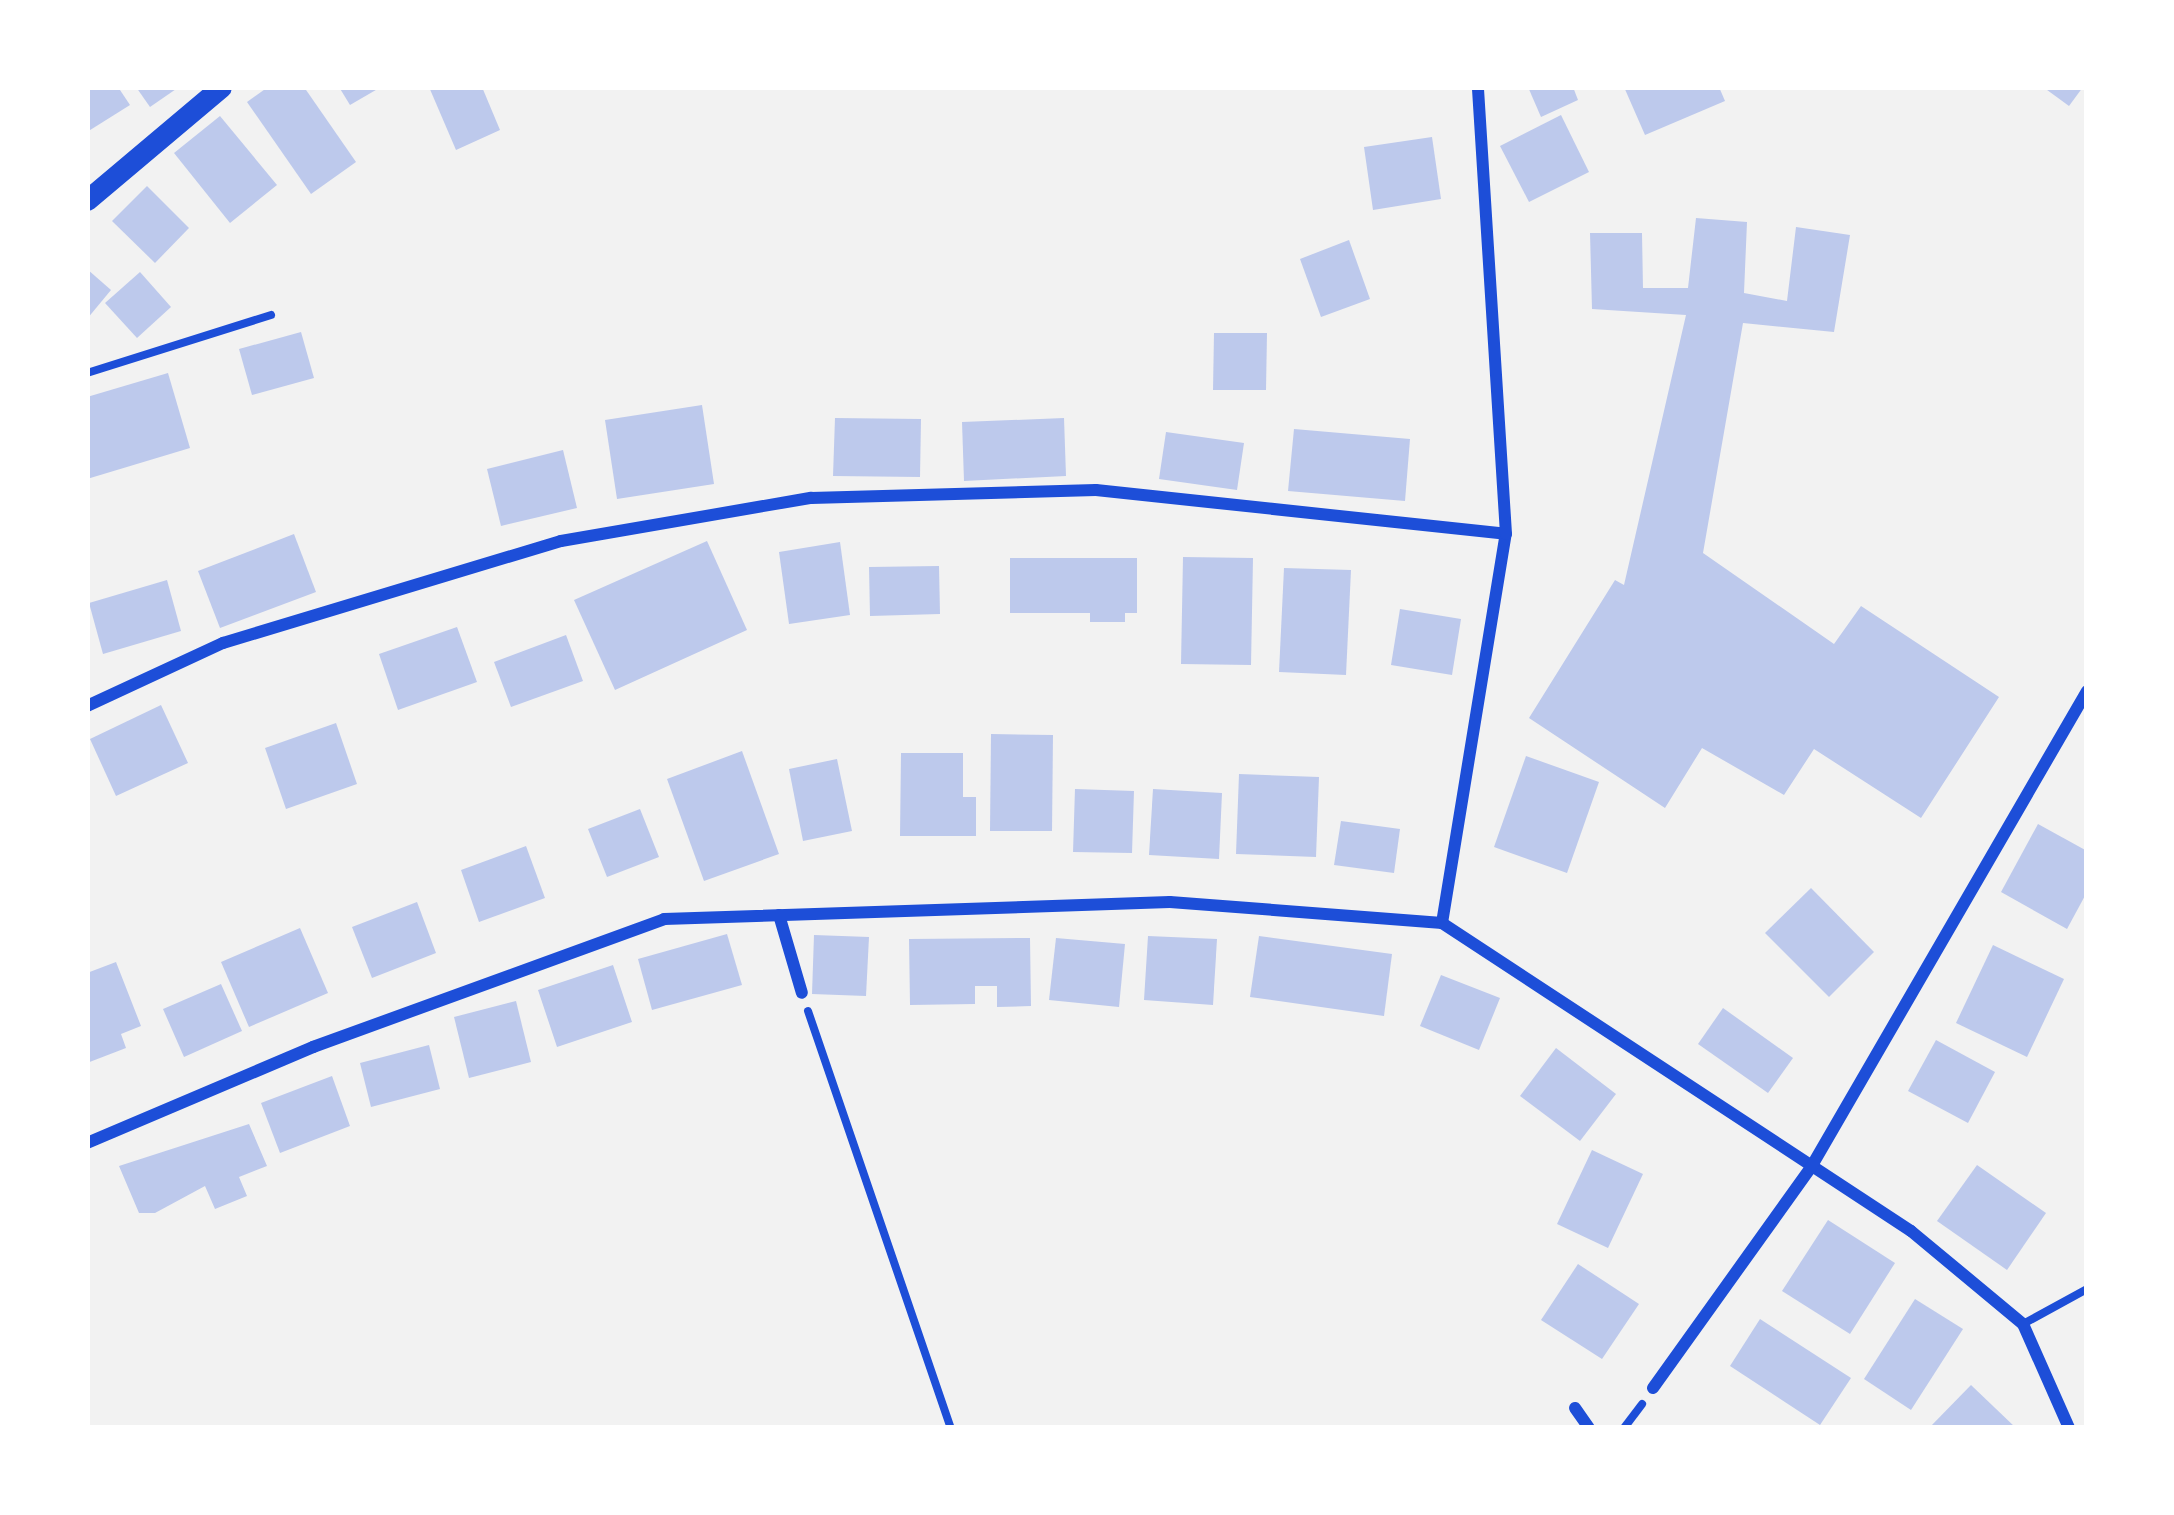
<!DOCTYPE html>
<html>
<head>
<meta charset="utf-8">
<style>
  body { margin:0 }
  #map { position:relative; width:2174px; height:1515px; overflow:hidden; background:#f2f2f2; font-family:"Asap Condensed",sans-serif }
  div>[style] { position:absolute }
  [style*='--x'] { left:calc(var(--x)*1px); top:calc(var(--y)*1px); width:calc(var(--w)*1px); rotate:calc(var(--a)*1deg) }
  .building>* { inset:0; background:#bdc9ec }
  .path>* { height:8px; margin:-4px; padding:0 4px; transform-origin:4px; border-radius:4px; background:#1d4ed8 }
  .service>* { height:8px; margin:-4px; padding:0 4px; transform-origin:4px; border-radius:4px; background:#1d4ed8 }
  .minor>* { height:12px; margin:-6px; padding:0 6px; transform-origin:6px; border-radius:6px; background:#1d4ed8 }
  .tertiary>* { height:21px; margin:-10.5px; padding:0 10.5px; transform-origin:10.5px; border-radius:10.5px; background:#1d4ed8 }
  span { translate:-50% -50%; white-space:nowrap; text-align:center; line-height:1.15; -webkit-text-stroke:10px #fff; paint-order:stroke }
  .frame { position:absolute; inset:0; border:90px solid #fff; pointer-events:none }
</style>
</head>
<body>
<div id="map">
  <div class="building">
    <div style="clip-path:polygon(87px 87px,118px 87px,130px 105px,87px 132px)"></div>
    <div style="clip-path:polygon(136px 87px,179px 87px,150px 107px)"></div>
    <div style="clip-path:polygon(268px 87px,304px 87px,356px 162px,311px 194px,247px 102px)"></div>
    <div style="clip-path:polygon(339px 87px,381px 87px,350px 105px)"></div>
    <div style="clip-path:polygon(429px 87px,482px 87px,500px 130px,456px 150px)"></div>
    <div style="clip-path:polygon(1528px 87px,1573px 87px,1578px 100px,1541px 117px)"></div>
    <div style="clip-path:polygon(1624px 87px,1719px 87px,1725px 101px,1645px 135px)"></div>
    <div style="clip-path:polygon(2043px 87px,2083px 87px,2069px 106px)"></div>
    <div style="clip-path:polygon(1561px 115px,1589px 172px,1529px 202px,1500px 146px)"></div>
    <div style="clip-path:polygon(220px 116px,277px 185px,230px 223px,174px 153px)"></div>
    <div style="clip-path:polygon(1432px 137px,1441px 199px,1373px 210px,1364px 147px)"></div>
    <div style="clip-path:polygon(147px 186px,189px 228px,155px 263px,112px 221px)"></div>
    <div style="clip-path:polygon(1696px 218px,1747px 222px,1744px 293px,1787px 301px,1796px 227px,1850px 235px,1834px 332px,1743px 323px,1703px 553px,1834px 644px,1861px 606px,1999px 697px,1921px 818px,1814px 749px,1784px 795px,1702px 748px,1665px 808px,1529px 718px,1615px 580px,1624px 585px,1686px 315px,1592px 309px,1590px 233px,1642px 233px,1643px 288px,1688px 288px)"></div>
    <div style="clip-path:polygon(1349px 240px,1370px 299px,1321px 317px,1300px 259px)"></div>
    <div style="clip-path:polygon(87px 269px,111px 290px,87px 319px)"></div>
    <div style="clip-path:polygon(140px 272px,171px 307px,137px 338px,105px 303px)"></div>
    <div style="clip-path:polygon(301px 332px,314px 378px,252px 395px,239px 349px)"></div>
    <div style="clip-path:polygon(1214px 333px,1267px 333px,1266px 390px,1213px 390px)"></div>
    <div style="clip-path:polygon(168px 373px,190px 448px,87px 479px,87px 397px)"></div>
    <div style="clip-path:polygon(702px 405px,714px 484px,617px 499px,605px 420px)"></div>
    <div style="clip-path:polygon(835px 418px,921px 419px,920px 477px,833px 476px)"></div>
    <div style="clip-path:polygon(1064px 418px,1066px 476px,964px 481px,962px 422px)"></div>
    <div style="clip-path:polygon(1294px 429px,1410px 439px,1405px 501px,1288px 491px)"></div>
    <div style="clip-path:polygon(1166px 432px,1244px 443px,1237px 490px,1159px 479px)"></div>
    <div style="clip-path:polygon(563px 450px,577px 508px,501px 526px,487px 469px)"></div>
    <div style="clip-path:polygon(294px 534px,316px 592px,220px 628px,198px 571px)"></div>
    <div style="clip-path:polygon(707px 541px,747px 630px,615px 690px,574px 600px)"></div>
    <div style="clip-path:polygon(840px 542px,850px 615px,789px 624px,779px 552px)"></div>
    <div style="clip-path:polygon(1183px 557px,1253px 558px,1251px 665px,1181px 664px)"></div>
    <div style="clip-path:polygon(1010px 558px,1137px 558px,1137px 613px,1125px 613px,1125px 622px,1090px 622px,1090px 613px,1010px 613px)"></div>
    <div style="clip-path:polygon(939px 566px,940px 614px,870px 616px,869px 567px)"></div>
    <div style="clip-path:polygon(1284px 568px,1351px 570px,1346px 675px,1279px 672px)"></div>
    <div style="clip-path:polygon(167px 580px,181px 631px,103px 654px,89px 603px)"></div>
    <div style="clip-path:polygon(1400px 609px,1461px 619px,1452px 675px,1391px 665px)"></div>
    <div style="clip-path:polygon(457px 627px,477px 682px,398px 710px,379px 654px)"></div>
    <div style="clip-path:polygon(566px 635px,583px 681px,511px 707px,494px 662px)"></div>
    <div style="clip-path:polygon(161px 705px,188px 763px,116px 796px,90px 739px)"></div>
    <div style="clip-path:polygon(336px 723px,357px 784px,286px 809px,265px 748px)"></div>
    <div style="clip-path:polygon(991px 734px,1053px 735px,1052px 831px,990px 831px)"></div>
    <div style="clip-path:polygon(742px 751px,779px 854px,704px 881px,667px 779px)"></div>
    <div style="clip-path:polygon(901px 753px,963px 753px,963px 797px,976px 797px,976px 836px,900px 836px)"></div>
    <div style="clip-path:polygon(1526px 756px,1599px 782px,1567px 873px,1494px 847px)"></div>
    <div style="clip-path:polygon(837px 759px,852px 831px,803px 841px,789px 769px)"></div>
    <div style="clip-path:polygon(1239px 774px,1319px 777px,1316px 857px,1236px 854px)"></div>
    <div style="clip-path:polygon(1075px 789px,1134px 791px,1132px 853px,1073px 852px)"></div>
    <div style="clip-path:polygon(1153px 789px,1222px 793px,1219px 859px,1149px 855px)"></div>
    <div style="clip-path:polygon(640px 809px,659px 857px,607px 877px,588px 829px)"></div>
    <div style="clip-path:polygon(1341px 821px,1400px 829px,1394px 873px,1334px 865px)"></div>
    <div style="clip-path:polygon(2038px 824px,2087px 851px,2087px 892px,2067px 929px,2001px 892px)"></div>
    <div style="clip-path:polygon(526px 846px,545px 898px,479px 922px,461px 870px)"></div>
    <div style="clip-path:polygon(1811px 888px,1874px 952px,1829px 997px,1765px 933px)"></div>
    <div style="clip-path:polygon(417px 902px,436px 953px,372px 978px,352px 927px)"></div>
    <div style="clip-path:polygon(300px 928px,328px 993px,249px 1027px,221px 962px)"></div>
    <div style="clip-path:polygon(727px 934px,742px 985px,652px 1010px,638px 959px)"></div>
    <div style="clip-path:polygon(814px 935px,869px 937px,866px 996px,812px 994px)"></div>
    <div style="clip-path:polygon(1148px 936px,1217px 939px,1213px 1005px,1144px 1000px)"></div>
    <div style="clip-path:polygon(1259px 936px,1392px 954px,1384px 1016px,1250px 997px)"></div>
    <div style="clip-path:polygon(1030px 938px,1031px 1006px,997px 1007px,997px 986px,975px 986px,975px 1004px,910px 1005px,909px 939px)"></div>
    <div style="clip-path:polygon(1056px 938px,1125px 944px,1119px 1007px,1049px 1000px)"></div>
    <div style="clip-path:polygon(1993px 945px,2064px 979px,2027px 1057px,1956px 1023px)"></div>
    <div style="clip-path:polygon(116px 962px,141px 1026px,121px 1034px,126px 1048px,87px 1063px,87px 973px)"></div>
    <div style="clip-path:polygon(613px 965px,632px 1022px,557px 1047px,538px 990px)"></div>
    <div style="clip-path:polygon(1441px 975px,1500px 998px,1479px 1050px,1420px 1026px)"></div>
    <div style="clip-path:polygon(221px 984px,242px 1031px,184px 1057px,163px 1009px)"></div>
    <div style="clip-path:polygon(516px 1001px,531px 1062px,469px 1078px,454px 1017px)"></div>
    <div style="clip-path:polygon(1723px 1008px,1793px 1058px,1768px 1093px,1698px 1044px)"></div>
    <div style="clip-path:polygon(1936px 1040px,1995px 1072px,1968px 1123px,1908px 1091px)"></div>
    <div style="clip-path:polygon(429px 1045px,440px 1089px,371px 1107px,360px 1063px)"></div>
    <div style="clip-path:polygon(1556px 1048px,1616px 1094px,1580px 1141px,1520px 1096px)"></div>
    <div style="clip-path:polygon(332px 1076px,350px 1126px,280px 1153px,261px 1103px)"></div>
    <div style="clip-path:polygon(249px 1124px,267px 1166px,239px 1177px,247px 1196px,215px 1209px,205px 1186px,155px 1213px,139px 1213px,119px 1166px)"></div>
    <div style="clip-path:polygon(1592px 1150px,1643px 1174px,1608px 1248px,1557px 1224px)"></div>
    <div style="clip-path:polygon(1977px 1165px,2046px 1213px,2007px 1270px,1937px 1221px)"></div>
    <div style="clip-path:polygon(1828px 1220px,1895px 1263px,1850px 1334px,1782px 1291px)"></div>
    <div style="clip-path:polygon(1578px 1264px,1639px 1304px,1602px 1359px,1541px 1320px)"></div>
    <div style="clip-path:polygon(1915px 1299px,1963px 1329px,1911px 1410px,1864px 1379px)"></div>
    <div style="clip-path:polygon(1760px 1319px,1851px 1378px,1820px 1425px,1730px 1366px)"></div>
    <div style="clip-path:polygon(1971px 1385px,2016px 1428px,1929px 1428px)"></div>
  </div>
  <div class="path">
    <div style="--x:808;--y:1011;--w:441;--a:71.1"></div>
    <div style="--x:1624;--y:1428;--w:30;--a:-53"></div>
  </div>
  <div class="service">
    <div style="--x:87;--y:373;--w:193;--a:-17.5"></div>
    <div style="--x:2023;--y:1324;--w:73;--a:-28.7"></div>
  </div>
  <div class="minor">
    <div style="--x:87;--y:706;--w:150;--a:-24.9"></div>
    <div style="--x:223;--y:643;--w:353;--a:-16.8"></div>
    <div style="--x:561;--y:541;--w:254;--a:-9.8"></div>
    <div style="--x:811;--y:498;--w:285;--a:-1.6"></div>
    <div style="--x:1096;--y:490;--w:412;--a:6.1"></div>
    <div style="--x:779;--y:915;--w:81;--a:73.6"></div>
    <div style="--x:1442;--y:923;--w:394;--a:-80.7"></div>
    <div style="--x:1506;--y:534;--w:448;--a:-93.6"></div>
    <div style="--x:87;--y:1143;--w:246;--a:-23"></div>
    <div style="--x:313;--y:1047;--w:374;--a:-20"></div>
    <div style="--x:664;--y:919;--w:506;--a:-1.92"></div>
    <div style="--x:1170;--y:902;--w:273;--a:4.4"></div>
    <div style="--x:1442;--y:923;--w:561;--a:33.29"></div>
    <div style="--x:1911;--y:1231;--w:146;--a:39.7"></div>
    <div style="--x:2023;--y:1324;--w:114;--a:66.1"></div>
    <div style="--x:1653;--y:1388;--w:269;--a:-54.4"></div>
    <div style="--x:1810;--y:1169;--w:552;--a:-59.91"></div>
    <div style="--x:1575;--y:1408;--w:24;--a:55"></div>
  </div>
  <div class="tertiary">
    <div style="--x:87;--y:200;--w:175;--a:-40.1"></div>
  </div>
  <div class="frame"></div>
</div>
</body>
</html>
